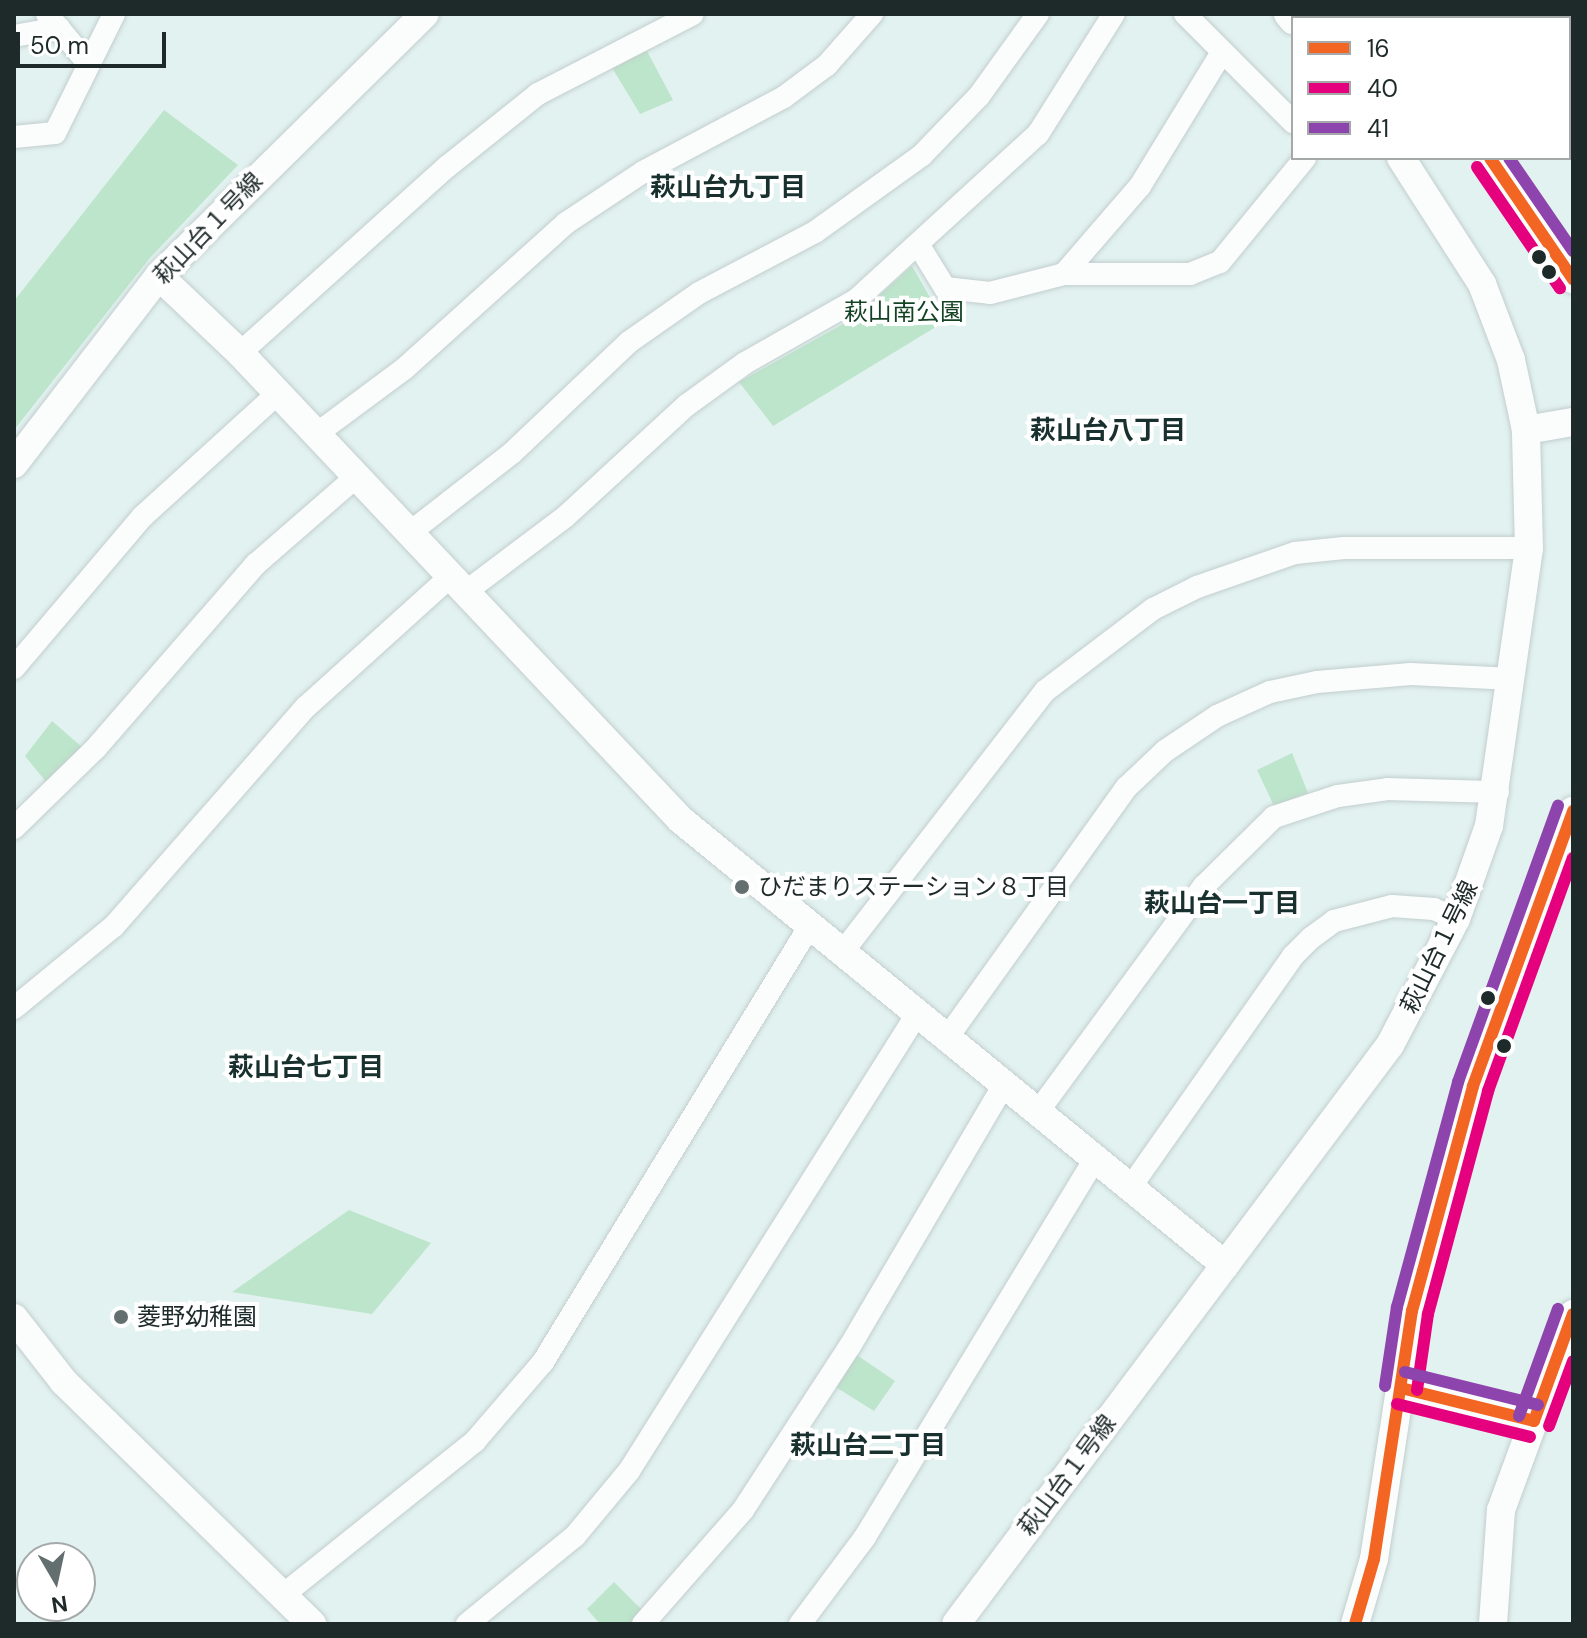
<!DOCTYPE html>
<html>
<head>
<meta charset="utf-8">
<style>
  body { margin:0 }
  #map { position:relative; width:1587px; height:1638px; overflow:hidden; background:#e2f2f0; font-family:"DM Sans","Noto Sans JP",sans-serif }
  div>[style] { position:absolute }
  [style*='--x'] { left:calc(var(--x)*1px); top:calc(var(--y)*1px); width:calc(var(--w)*1px); rotate:calc(var(--a)*1deg) }
  .green>* { inset:0; background:#bde5cb }
  .roads { filter:drop-shadow(0 0 2px #c2cecd) drop-shadow(0 0 2px #c2cecd) }
  .service>* { height:11px; margin:-5.5px; padding:0 5.5px; transform-origin:5.5px; border-radius:5.5px; background:#fbfdfd }
  .minor>* { height:22px; margin:-11px; padding:0 11px; transform-origin:11px; border-radius:11px; background:#fbfdfd }
  .tertiary>* { height:28px; margin:-14px; padding:0 14px; transform-origin:14px; border-radius:14px; background:#fbfdfd }
  .bus-1>* { height:12px; margin:-6px; padding:0 6px; transform-origin:6px; border-radius:6px; background:#f26522 }
  .bus-2>* { height:12px; margin:-6px; padding:0 6px; transform-origin:6px; border-radius:6px; background:#e5007d }
  .bus-3>* { height:12px; margin:-6px; padding:0 6px; transform-origin:6px; border-radius:6px; background:#8e44ad }
  .dots>* { width:22px; height:22px; translate:-50% -50%; box-sizing:border-box; border:4px solid #fff; border-radius:50% }
  span { translate:-50% -50%; white-space:nowrap; text-align:center; line-height:1.15; -webkit-text-stroke:8px #fff; paint-order:stroke }
  .street-label { font-size:24px; color:#1e2929 }
  .park-label { font-size:24px; color:#144324 }
  .poi-label { font-size:24px; color:#1e2929 }
  .left { translate:0 -50%; text-align:left }
  .neighbourhood-label { font-size:26px; color:#18302e; font-weight:700 }
  .frame { position:absolute; inset:0; border:16px solid #1e2929; pointer-events:none }
  .legend { position:absolute; left:1291px; top:16px; width:280px; height:144px; box-sizing:border-box; background:#fff; border:2px solid #a5a9a9; margin:0; padding:10px 14px; list-style:none; font-size:24px; color:#1e2929 }
  .legend li { display:flex; align-items:center; gap:16px; height:40px }
  .legend b { width:40px; border:2px solid #a5a9a9 }
  .north { position:absolute; left:16px; top:1542px; width:80px; height:80px; box-sizing:border-box; background:#fff; border:2px solid #a5a9a9; border-radius:50%; rotate:171deg; font-size:22px; font-weight:700; line-height:32px; text-align:center; color:#1e2929 }
  .north::after { content:''; display:block; margin:auto; width:28px; height:36px; background:#636f6f; clip-path:polygon(50% 0,100% 100%,50% 72%,0 100%) }
  .scale { position:absolute; left:16px; top:32px; width:150px; height:36px; box-sizing:border-box; border:4px solid #1e2929; border-top:0; padding-left:10px; font-size:24px; line-height:28px; white-space:nowrap; color:#1e2929; -webkit-text-stroke:6px #fff; paint-order:stroke }
</style>
</head>
<body>
<div id="map">
  <div class="green">
    <div style="clip-path:polygon(647px 51px,673px 100px,640px 114px,611px 66px)"></div>
    <div style="clip-path:polygon(164px 110px,238px 165px,149px 259px,14px 430px,14px 301px)"></div>
    <div style="clip-path:polygon(912px 266px,944px 322px,773px 426px,739px 382px,854px 318px)"></div>
    <div style="clip-path:polygon(52px 721px,82px 747px,47px 783px,25px 756px)"></div>
    <div style="clip-path:polygon(1292px 753px,1308px 793px,1274px 806px,1257px 770px)"></div>
    <div style="clip-path:polygon(349px 1210px,431px 1243px,372px 1314px,232px 1292px)"></div>
    <div style="clip-path:polygon(854px 1353px,895px 1381px,874px 1411px,834px 1386px)"></div>
    <div style="clip-path:polygon(614px 1582px,646px 1614px,636px 1624px,600px 1624px,587px 1609px)"></div>
  </div>
  <div class="roads">
    <div class="service">
      <div style="--x:1406;--y:14;--w:6;--a:45"></div>
      <div style="--x:1505;--y:18;--w:6;--a:-45"></div>
    </div>
    <div class="minor">
      <div style="--x:47;--y:14;--w:62;--a:50.2"></div>
      <div style="--x:1185;--y:14;--w:153;--a:45"></div>
      <div style="--x:14;--y:36;--w:46;--a:-10.1"></div>
      <div style="--x:14;--y:137;--w:41;--a:-5.6"></div>
      <div style="--x:55;--y:133;--w:133;--a:-63.6"></div>
      <div style="--x:918;--y:244;--w:52;--a:58.5"></div>
      <div style="--x:945;--y:288;--w:45;--a:6.3"></div>
      <div style="--x:990;--y:293;--w:76;--a:-14.4"></div>
      <div style="--x:1064;--y:274;--w:126;--a:0"></div>
      <div style="--x:1190;--y:274;--w:32;--a:-22"></div>
      <div style="--x:1220;--y:262;--w:134;--a:-50.7"></div>
      <div style="--x:1064;--y:274;--w:116;--a:-49.2"></div>
      <div style="--x:1140;--y:186;--w:157;--a:-58.5"></div>
      <div style="--x:240;--y:353;--w:280;--a:-42"></div>
      <div style="--x:448;--y:166;--w:115;--a:-38.7"></div>
      <div style="--x:538;--y:94;--w:174;--a:-27.3"></div>
      <div style="--x:315;--y:435;--w:111;--a:-36.6"></div>
      <div style="--x:404;--y:369;--w:218;--a:-42"></div>
      <div style="--x:566;--y:223;--w:92;--a:-33.5"></div>
      <div style="--x:643;--y:172;--w:160;--a:-28"></div>
      <div style="--x:784;--y:97;--w:54;--a:-36.7"></div>
      <div style="--x:827;--y:65;--w:68;--a:-48.6"></div>
      <div style="--x:408;--y:534;--w:132;--a:-37.9"></div>
      <div style="--x:512;--y:453;--w:161;--a:-43.5"></div>
      <div style="--x:629;--y:342;--w:85;--a:-35"></div>
      <div style="--x:699;--y:293;--w:131;--a:-27.7"></div>
      <div style="--x:815;--y:232;--w:132;--a:-35.7"></div>
      <div style="--x:922;--y:155;--w:82;--a:-46"></div>
      <div style="--x:979;--y:96;--w:101;--a:-54.3"></div>
      <div style="--x:464;--y:593;--w:126;--a:-37"></div>
      <div style="--x:565;--y:517;--w:166;--a:-42.6"></div>
      <div style="--x:687;--y:405;--w:72;--a:-35.9"></div>
      <div style="--x:745;--y:363;--w:128;--a:-29.6"></div>
      <div style="--x:856;--y:300;--w:246;--a:-42.4"></div>
      <div style="--x:1038;--y:134;--w:142;--a:-57.7"></div>
      <div style="--x:14;--y:668;--w:198;--a:-49.7"></div>
      <div style="--x:142;--y:517;--w:181;--a:-42.3"></div>
      <div style="--x:14;--y:828;--w:115;--a:-44.3"></div>
      <div style="--x:96;--y:748;--w:244;--a:-49"></div>
      <div style="--x:256;--y:564;--w:133;--a:-41"></div>
      <div style="--x:841;--y:954;--w:333;--a:-52.2"></div>
      <div style="--x:1045;--y:691;--w:136;--a:-37.2"></div>
      <div style="--x:1153;--y:609;--w:49;--a:-26.6"></div>
      <div style="--x:1197;--y:587;--w:104;--a:-19.1"></div>
      <div style="--x:1295;--y:553;--w:49;--a:-5.8"></div>
      <div style="--x:1344;--y:548;--w:185;--a:0"></div>
      <div style="--x:14;--y:1008;--w:129;--a:-39.4"></div>
      <div style="--x:114;--y:926;--w:291;--a:-48.8"></div>
      <div style="--x:306;--y:707;--w:194;--a:-42.1"></div>
      <div style="--x:947;--y:1038;--w:309;--a:-54.4"></div>
      <div style="--x:1127;--y:787;--w:52;--a:-43.5"></div>
      <div style="--x:1165;--y:751;--w:63;--a:-33.9"></div>
      <div style="--x:1217;--y:716;--w:58;--a:-24.4"></div>
      <div style="--x:1270;--y:692;--w:48;--a:-12"></div>
      <div style="--x:1317;--y:682;--w:94;--a:-4.9"></div>
      <div style="--x:1411;--y:674;--w:102;--a:2.8"></div>
      <div style="--x:1037;--y:1113;--w:282;--a:-53.7"></div>
      <div style="--x:1204;--y:886;--w:98;--a:-44.6"></div>
      <div style="--x:1274;--y:817;--w:67;--a:-18.2"></div>
      <div style="--x:1338;--y:796;--w:50;--a:-8"></div>
      <div style="--x:1388;--y:789;--w:110;--a:1.6"></div>
      <div style="--x:1130;--y:1188;--w:284;--a:-54.9"></div>
      <div style="--x:1293;--y:956;--w:25;--a:-45"></div>
      <div style="--x:1311;--y:938;--w:29;--a:-36"></div>
      <div style="--x:1334;--y:921;--w:60;--a:-14.5"></div>
      <div style="--x:1392;--y:906;--w:42;--a:4.1"></div>
      <div style="--x:1434;--y:909;--w:24;--a:24"></div>
      <div style="--x:283;--y:1595;--w:246;--a:-38.7"></div>
      <div style="--x:475;--y:1441;--w:104;--a:-49.3"></div>
      <div style="--x:543;--y:1362;--w:510;--a:-58.55"></div>
      <div style="--x:467;--y:1624;--w:139;--a:-39.2"></div>
      <div style="--x:575;--y:1536;--w:85;--a:-50.3"></div>
      <div style="--x:629;--y:1471;--w:540;--a:-57.78"></div>
      <div style="--x:643;--y:1624;--w:152;--a:-48.7"></div>
      <div style="--x:743;--y:1510;--w:196;--a:-56.9"></div>
      <div style="--x:850;--y:1346;--w:302;--a:-59.5"></div>
      <div style="--x:800;--y:1624;--w:109;--a:-53.2"></div>
      <div style="--x:865;--y:1537;--w:442;--a:-58.7"></div>
    </div>
    <div class="tertiary">
      <div style="--x:1288;--y:14;--w:8;--a:50"></div>
      <div style="--x:1372;--y:14;--w:6;--a:45"></div>
      <div style="--x:1569;--y:20;--w:6;--a:-45"></div>
      <div style="--x:1490;--y:158;--w:147;--a:55.6"></div>
      <div style="--x:159;--y:276;--w:112;--a:43.5"></div>
      <div style="--x:240;--y:353;--w:642;--a:46.64"></div>
      <div style="--x:681;--y:820;--w:703;--a:39.28"></div>
      <div style="--x:1526;--y:430;--w:48;--a:-9.7"></div>
      <div style="--x:14;--y:464;--w:237;--a:-52.4"></div>
      <div style="--x:159;--y:276;--w:373;--a:-44.6"></div>
      <div style="--x:14;--y:1318;--w:81;--a:52"></div>
      <div style="--x:64;--y:1382;--w:347;--a:44.3"></div>
      <div style="--x:1401;--y:1388;--w:137;--a:13.9"></div>
      <div style="--x:956;--y:1624;--w:724;--a:-53.15"></div>
      <div style="--x:1390;--y:1045;--w:142;--a:-62.4"></div>
      <div style="--x:1456;--y:919;--w:99;--a:-70.5"></div>
      <div style="--x:1489;--y:826;--w:281;--a:-81.8"></div>
      <div style="--x:1529;--y:548;--w:118;--a:-91.5"></div>
      <div style="--x:1526;--y:430;--w:72;--a:-102.1"></div>
      <div style="--x:1511;--y:360;--w:81;--a:-110.9"></div>
      <div style="--x:1482;--y:284;--w:150;--a:-122.7"></div>
      <div style="--x:1355;--y:1624;--w:68;--a:-73.7"></div>
      <div style="--x:1374;--y:1559;--w:251;--a:-81.3"></div>
      <div style="--x:1412;--y:1311;--w:233;--a:-74.8"></div>
      <div style="--x:1473;--y:1086;--w:293;--a:-70"></div>
      <div style="--x:1493;--y:1624;--w:114;--a:-86"></div>
      <div style="--x:1501;--y:1510;--w:209;--a:-69.8"></div>
    </div>
  </div>
  <div class="bus-1">
    <div style="--x:1490;--y:158;--w:147;--a:55.6"></div>
    <div style="--x:1401;--y:1388;--w:137;--a:13.9"></div>
    <div style="--x:1534;--y:1421;--w:114;--a:-70"></div>
    <div style="--x:1355;--y:1624;--w:68;--a:-73.7"></div>
    <div style="--x:1374;--y:1559;--w:251;--a:-81.3"></div>
    <div style="--x:1412;--y:1311;--w:233;--a:-74.8"></div>
    <div style="--x:1473;--y:1086;--w:293;--a:-70"></div>
  </div>
  <div class="bus-2">
    <div style="--x:1477;--y:167;--w:147;--a:55.6"></div>
    <div style="--x:1417;--y:1390;--w:77;--a:-81.8"></div>
    <div style="--x:1428;--y:1314;--w:231;--a:-74.9"></div>
    <div style="--x:1488;--y:1091;--w:248;--a:-70"></div>
    <div style="--x:1397;--y:1404;--w:137;--a:13.9"></div>
    <div style="--x:1549;--y:1426;--w:69;--a:-69.7"></div>
  </div>
  <div class="bus-3">
    <div style="--x:1509;--y:158;--w:113;--a:55.5"></div>
    <div style="--x:1405;--y:1372;--w:137;--a:13.9"></div>
    <div style="--x:1385;--y:1386;--w:80;--a:-81.4"></div>
    <div style="--x:1397;--y:1307;--w:233;--a:-74.8"></div>
    <div style="--x:1458;--y:1082;--w:294;--a:-70.1"></div>
    <div style="--x:1519;--y:1416;--w:114;--a:-70"></div>
  </div>
  <div class="dots">
    <div style="left:1539px;top:257px;background:#1e2929"></div>
    <div style="left:1549px;top:272px;background:#1e2929"></div>
    <div style="left:742px;top:887px;background:#636f6f"></div>
    <div style="left:1488px;top:998px;background:#1e2929"></div>
    <div style="left:1504px;top:1046px;background:#1e2929"></div>
    <div style="left:121px;top:1317px;background:#636f6f"></div>
  </div>
  <div class="street-label">
    <span style="left:208px;top:228px;rotate:-46deg">萩山台１号線</span>
    <span style="left:1439px;top:947px;rotate:-64deg">萩山台１号線</span>
    <span style="left:1067px;top:1475px;rotate:-53deg">萩山台１号線</span>
  </div>
  <div class="park-label">
    <span style="left:904px;top:312px">萩山南公園</span>
  </div>
  <div class="poi-label">
    <span class="left" style="left:758px;top:887px">ひだまりステーション８丁目</span>
    <span class="left" style="left:137px;top:1317px">菱野幼稚園</span>
  </div>
  <div class="neighbourhood-label">
    <span style="left:728px;top:188px">萩山台九丁目</span>
    <span style="left:1108px;top:431px">萩山台八丁目</span>
    <span style="left:1222px;top:904px">萩山台一丁目</span>
    <span style="left:306px;top:1068px">萩山台七丁目</span>
    <span style="left:868px;top:1446px">萩山台二丁目</span>
  </div>
  <div class="frame"></div>
  <ul class="legend">
  <li><b style="height:10px;background:#f26522"></b>16</li>
  <li><b style="height:10px;background:#e5007d"></b>40</li>
  <li><b style="height:10px;background:#8e44ad"></b>41</li>
  </ul>
  <div class="north">N</div>
  <div class="scale">50 m</div>
</div>
</body>
</html>
